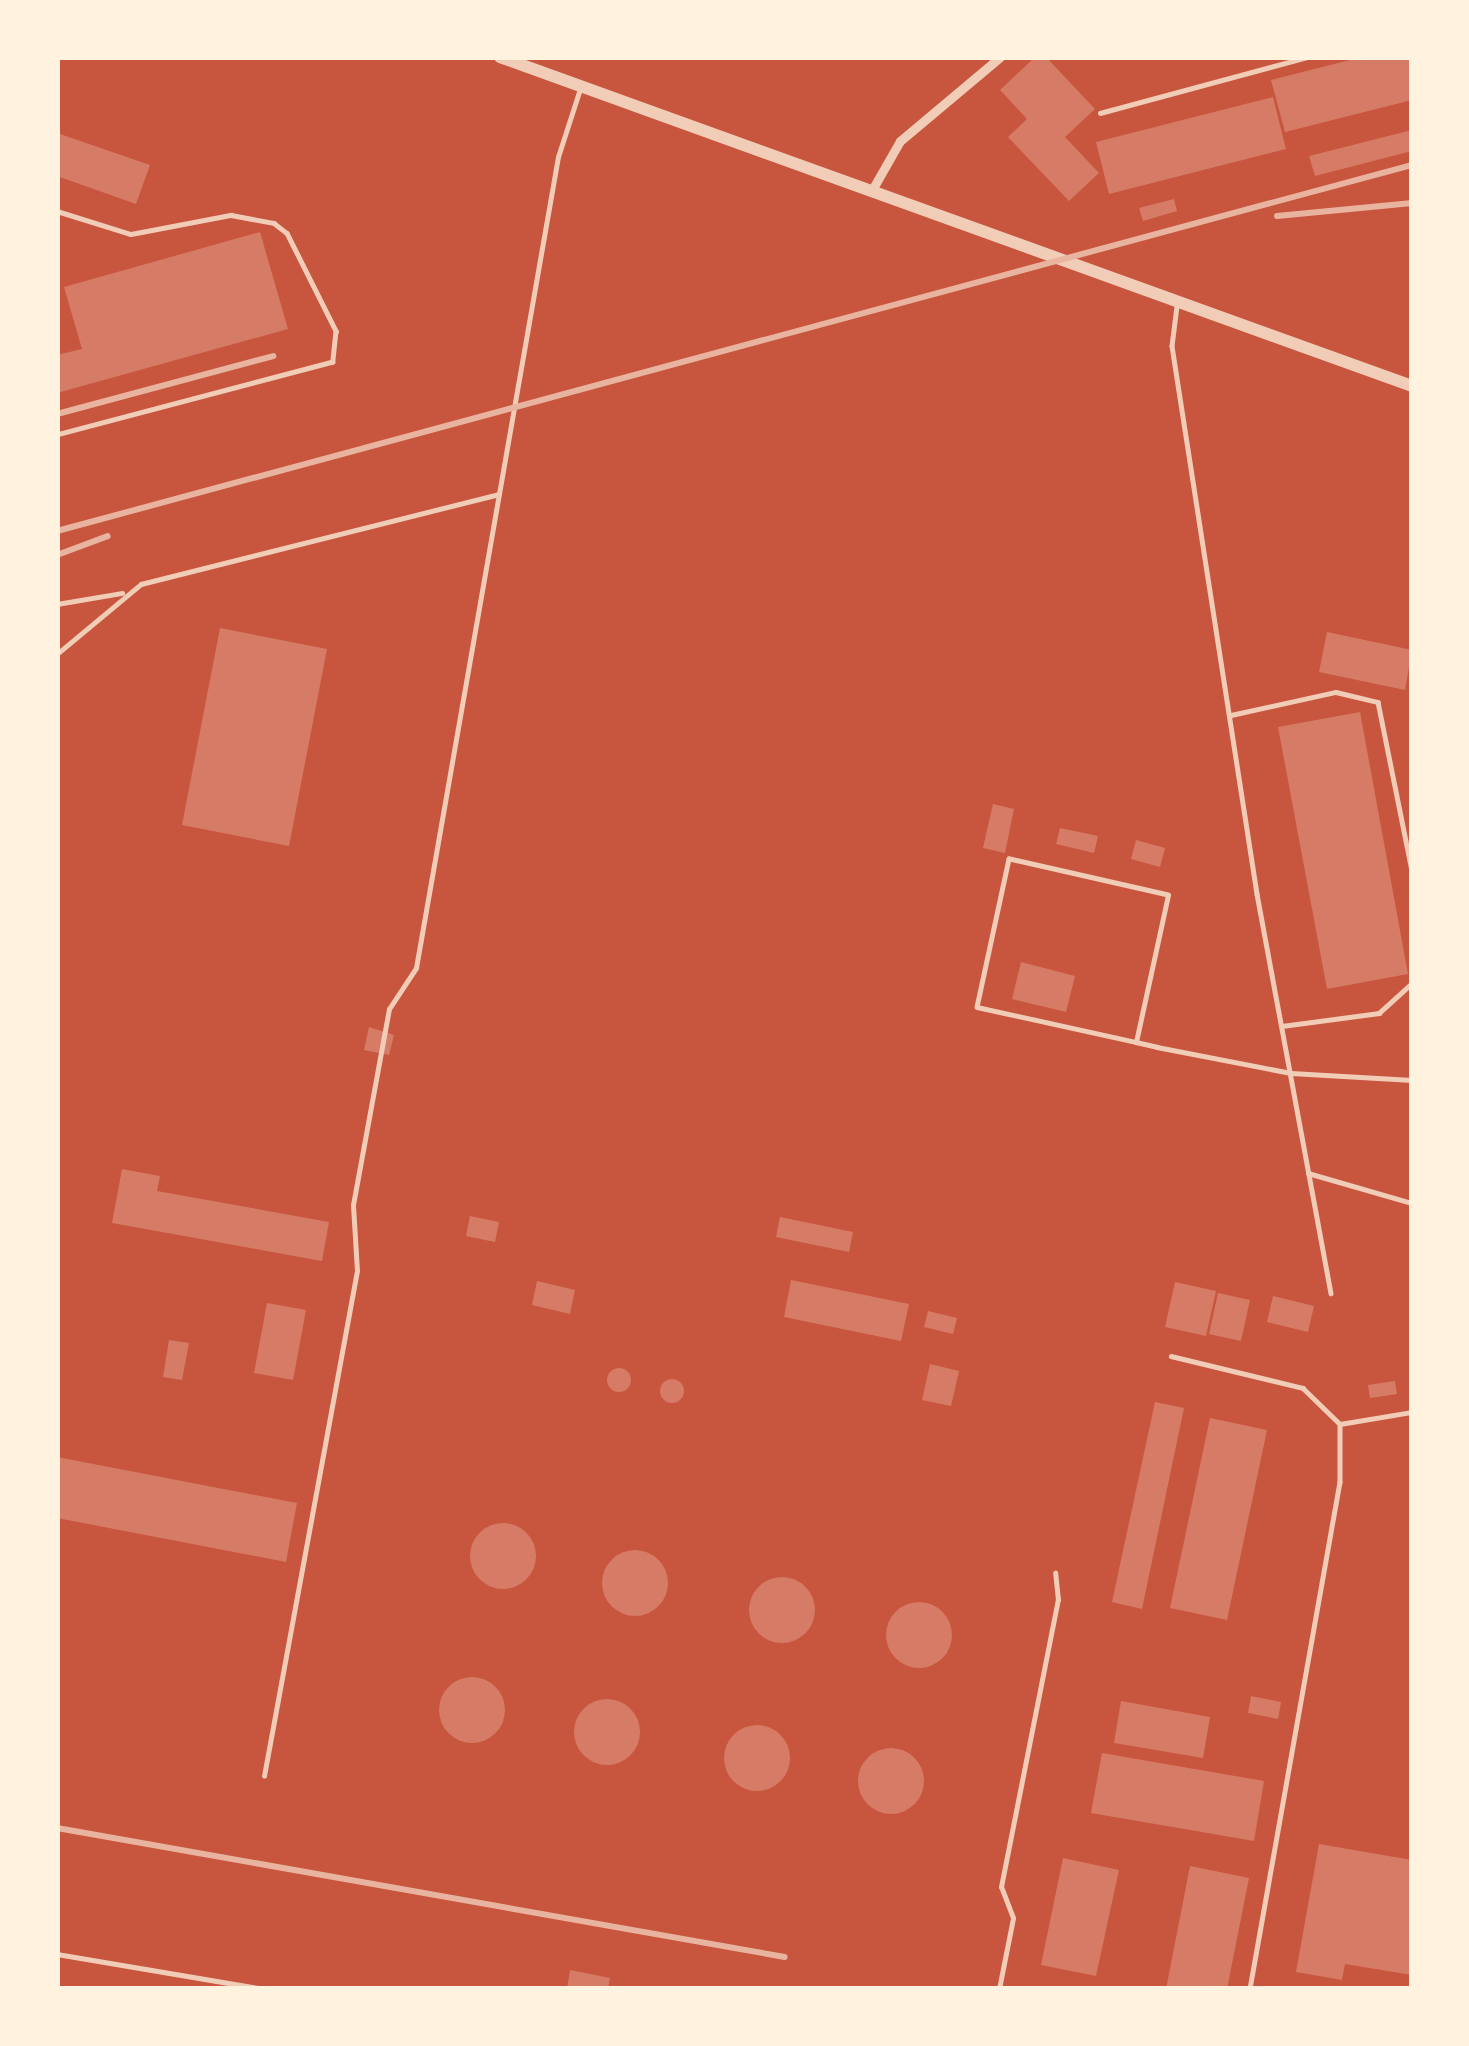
<!DOCTYPE html>
<html>
<head>
<meta charset="utf-8">
<style>
  body { margin:0 }
  #map { position:relative; width:1469px; height:2046px; overflow:hidden; background:#c8553d; font-family:"Roboto Serif",serif }
  div>[style] { position:absolute }
  [style*='--x'] { left:calc(var(--x)*1px); top:calc(var(--y)*1px); width:calc(var(--w)*1px); rotate:calc(var(--a)*1deg) }
  .building>* { inset:0; background:#d67c66 }
  .round { border-radius:50% }
  .service>* { height:4.5px; margin:-2.25px; padding:0 2.25px; transform-origin:2.25px; border-radius:2.25px; background:#f1ccb7 }
  .minor>* { height:9px; margin:-4.5px; padding:0 4.5px; transform-origin:4.5px; border-radius:4.5px; background:#f1ccb7 }
  .tertiary>* { height:12px; margin:-6px; padding:0 6px; transform-origin:6px; border-radius:6px; background:#f1ccb7 }
  .rail>* { height:6px; margin:-3px; padding:0 3px; transform-origin:3px; border-radius:3px; background:#e9b49f }
  span { translate:-50% -50%; white-space:nowrap; text-align:center; line-height:1.15; -webkit-text-stroke:9px #fff3e0; paint-order:stroke }
  .frame { position:absolute; inset:0; border:60px solid #fff3e0; pointer-events:none }
</style>
</head>
<body>
<div id="map">
  <div class="building">
    <div style="clip-path:polygon(1035px 57px,1046px 57px,1095px 109px,1065px 137px,1099px 173px,1069px 201px,1008px 137px,1027px 119px,1000px 90px)"></div>
    <div style="clip-path:polygon(1362px 57px,1412px 57px,1412px 100px,1285px 132px,1271px 80px)"></div>
    <div style="clip-path:polygon(1273px 97px,1286px 149px,1109px 194px,1096px 142px)"></div>
    <div style="clip-path:polygon(1412px 130px,1412px 151px,1315px 176px,1309px 156px)"></div>
    <div style="clip-path:polygon(57px 133px,150px 165px,136px 204px,57px 176px)"></div>
    <div style="clip-path:polygon(1174px 199px,1177px 211px,1143px 221px,1139px 208px)"></div>
    <div style="clip-path:polygon(260px 232px,288px 329px,57px 393px,57px 355px,82px 349px,64px 287px)"></div>
    <div style="clip-path:polygon(220px 628px,327px 649px,289px 846px,182px 825px)"></div>
    <div style="clip-path:polygon(1327px 632px,1412px 650px,1405px 690px,1319px 672px)"></div>
    <div style="clip-path:polygon(1360px 712px,1408px 974px,1327px 989px,1278px 727px)"></div>
    <div style="clip-path:polygon(993px 804px,1014px 809px,1005px 853px,983px 848px)"></div>
    <div style="clip-path:polygon(1060px 828px,1098px 836px,1094px 853px,1056px 844px)"></div>
    <div style="clip-path:polygon(1136px 840px,1165px 848px,1160px 867px,1131px 859px)"></div>
    <div style="clip-path:polygon(1021px 962px,1075px 976px,1066px 1012px,1012px 999px)"></div>
    <div style="clip-path:polygon(369px 1027px,394px 1035px,389px 1055px,364px 1050px)"></div>
    <div style="clip-path:polygon(122px 1169px,160px 1176px,157px 1191px,329px 1222px,322px 1261px,112px 1223px)"></div>
    <div style="clip-path:polygon(470px 1216px,499px 1222px,495px 1242px,466px 1236px)"></div>
    <div style="clip-path:polygon(780px 1217px,853px 1232px,849px 1252px,776px 1237px)"></div>
    <div style="clip-path:polygon(791px 1280px,909px 1304px,901px 1341px,784px 1317px)"></div>
    <div style="clip-path:polygon(537px 1281px,575px 1290px,570px 1314px,532px 1305px)"></div>
    <div style="clip-path:polygon(1175px 1282px,1216px 1291px,1206px 1336px,1165px 1327px)"></div>
    <div style="clip-path:polygon(1218px 1293px,1250px 1300px,1241px 1341px,1209px 1334px)"></div>
    <div style="clip-path:polygon(1273px 1296px,1314px 1306px,1308px 1332px,1267px 1322px)"></div>
    <div style="clip-path:polygon(267px 1303px,306px 1310px,293px 1380px,254px 1373px)"></div>
    <div style="clip-path:polygon(928px 1311px,957px 1318px,953px 1334px,924px 1327px)"></div>
    <div style="clip-path:polygon(169px 1340px,189px 1343px,182px 1380px,163px 1377px)"></div>
    <div style="clip-path:polygon(930px 1364px,959px 1371px,951px 1406px,922px 1400px)"></div>
    <div class="round" style="left:607px;top:1368px;width:24px;height:24px"></div>
    <div class="round" style="left:660px;top:1379px;width:24px;height:24px"></div>
    <div style="clip-path:polygon(1395px 1381px,1397px 1394px,1370px 1398px,1368px 1385px)"></div>
    <div style="clip-path:polygon(1155px 1402px,1184px 1408px,1142px 1609px,1112px 1602px)"></div>
    <div style="clip-path:polygon(1210px 1418px,1267px 1430px,1227px 1620px,1170px 1608px)"></div>
    <div style="clip-path:polygon(57px 1457px,297px 1503px,286px 1562px,57px 1518px)"></div>
    <div class="round" style="left:470px;top:1523px;width:66px;height:66px"></div>
    <div class="round" style="left:602px;top:1550px;width:66px;height:66px"></div>
    <div class="round" style="left:749px;top:1577px;width:66px;height:66px"></div>
    <div class="round" style="left:886px;top:1602px;width:66px;height:66px"></div>
    <div class="round" style="left:439px;top:1677px;width:66px;height:66px"></div>
    <div style="clip-path:polygon(1251px 1696px,1281px 1702px,1278px 1719px,1248px 1713px)"></div>
    <div class="round" style="left:574px;top:1699px;width:66px;height:66px"></div>
    <div style="clip-path:polygon(1121px 1701px,1210px 1717px,1203px 1758px,1114px 1743px)"></div>
    <div class="round" style="left:724px;top:1725px;width:66px;height:66px"></div>
    <div class="round" style="left:858px;top:1748px;width:66px;height:66px"></div>
    <div style="clip-path:polygon(1102px 1753px,1264px 1781px,1254px 1841px,1091px 1813px)"></div>
    <div style="clip-path:polygon(1319px 1844px,1412px 1860px,1412px 1975px,1345px 1964px,1342px 1980px,1296px 1972px)"></div>
    <div style="clip-path:polygon(1063px 1858px,1119px 1870px,1096px 1976px,1041px 1965px)"></div>
    <div style="clip-path:polygon(1190px 1866px,1249px 1878px,1227px 1989px,1166px 1989px)"></div>
    <div style="clip-path:polygon(570px 1970px,610px 1978px,608px 1989px,567px 1989px)"></div>
  </div>
  <div class="service">
    <div style="--x:1100;--y:113;--w:214;--a:-15.1"></div>
    <div style="--x:57;--y:211;--w:77;--a:17.3"></div>
    <div style="--x:131;--y:234;--w:102;--a:-10.8"></div>
    <div style="--x:231;--y:215;--w:44;--a:10.5"></div>
    <div style="--x:274;--y:223;--w:16;--a:38"></div>
    <div style="--x:287;--y:233;--w:110;--a:63.4"></div>
    <div style="--x:336;--y:331;--w:31;--a:96"></div>
    <div style="--x:333;--y:362;--w:285;--a:165.2"></div>
    <div style="--x:1177;--y:306;--w:40;--a:97.1"></div>
    <div style="--x:1172;--y:346;--w:555;--a:81.18"></div>
    <div style="--x:1257;--y:894;--w:406;--a:79.5"></div>
    <div style="--x:57;--y:604;--w:66;--a:-9.6"></div>
    <div style="--x:57;--y:654;--w:109;--a:-39.8"></div>
    <div style="--x:141;--y:584;--w:369;--a:-14.1"></div>
    <div style="--x:1231;--y:715;--w:107;--a:-12.4"></div>
    <div style="--x:1336;--y:692;--w:43;--a:13.4"></div>
    <div style="--x:1378;--y:702;--w:171;--a:78.6"></div>
    <div style="--x:1282;--y:1026;--w:98;--a:-7.6"></div>
    <div style="--x:1379;--y:1013;--w:45;--a:-42.3"></div>
    <div style="--x:1136;--y:1042;--w:150;--a:-77.7"></div>
    <div style="--x:1168;--y:895;--w:163;--a:-167.2"></div>
    <div style="--x:1009;--y:859;--w:151;--a:102.2"></div>
    <div style="--x:977;--y:1007;--w:163;--a:12.4"></div>
    <div style="--x:1136;--y:1042;--w:22;--a:13"></div>
    <div style="--x:1157;--y:1047;--w:136;--a:11"></div>
    <div style="--x:1291;--y:1073;--w:121;--a:3.3"></div>
    <div style="--x:1308;--y:1173;--w:108;--a:16.1"></div>
    <div style="--x:1171;--y:1356;--w:136;--a:13.6"></div>
    <div style="--x:1303;--y:1388;--w:52;--a:44.2"></div>
    <div style="--x:1340;--y:1424;--w:58;--a:90"></div>
    <div style="--x:1340;--y:1482;--w:515;--a:100.07"></div>
    <div style="--x:1340;--y:1424;--w:73;--a:-9.5"></div>
    <div style="--x:264;--y:1776;--w:513;--a:-79.57"></div>
    <div style="--x:357;--y:1271;--w:66;--a:-93.5"></div>
    <div style="--x:353;--y:1205;--w:199;--a:-79.6"></div>
    <div style="--x:389;--y:1009;--w:49;--a:-56.6"></div>
    <div style="--x:416;--y:968;--w:823;--a:-80.07"></div>
    <div style="--x:558;--y:157;--w:75;--a:-72.1"></div>
    <div style="--x:57;--y:1954;--w:211;--a:9.6"></div>
    <div style="--x:999;--y:1989;--w:72;--a:-78.8"></div>
    <div style="--x:1013;--y:1918;--w:33;--a:-111"></div>
    <div style="--x:1001;--y:1887;--w:293;--a:-78.8"></div>
    <div style="--x:1058;--y:1600;--w:27;--a:-96"></div>
  </div>
  <div class="minor">
    <div style="--x:872;--y:190;--w:56;--a:-60.3"></div>
    <div style="--x:900;--y:141;--w:131;--a:-40"></div>
  </div>
  <div class="tertiary">
    <div style="--x:500;--y:57;--w:970;--a:19.84"></div>
  </div>
  <div class="rail">
    <div style="--x:1277;--y:216;--w:136;--a:-5.5"></div>
    <div style="--x:57;--y:414;--w:224;--a:-15"></div>
    <div style="--x:57;--y:531;--w:1404;--a:-15.12"></div>
    <div style="--x:57;--y:555;--w:54;--a:-20.4"></div>
    <div style="--x:57;--y:1828;--w:739;--a:10.05"></div>
  </div>
  <div class="frame"></div>
</div>
</body>
</html>
